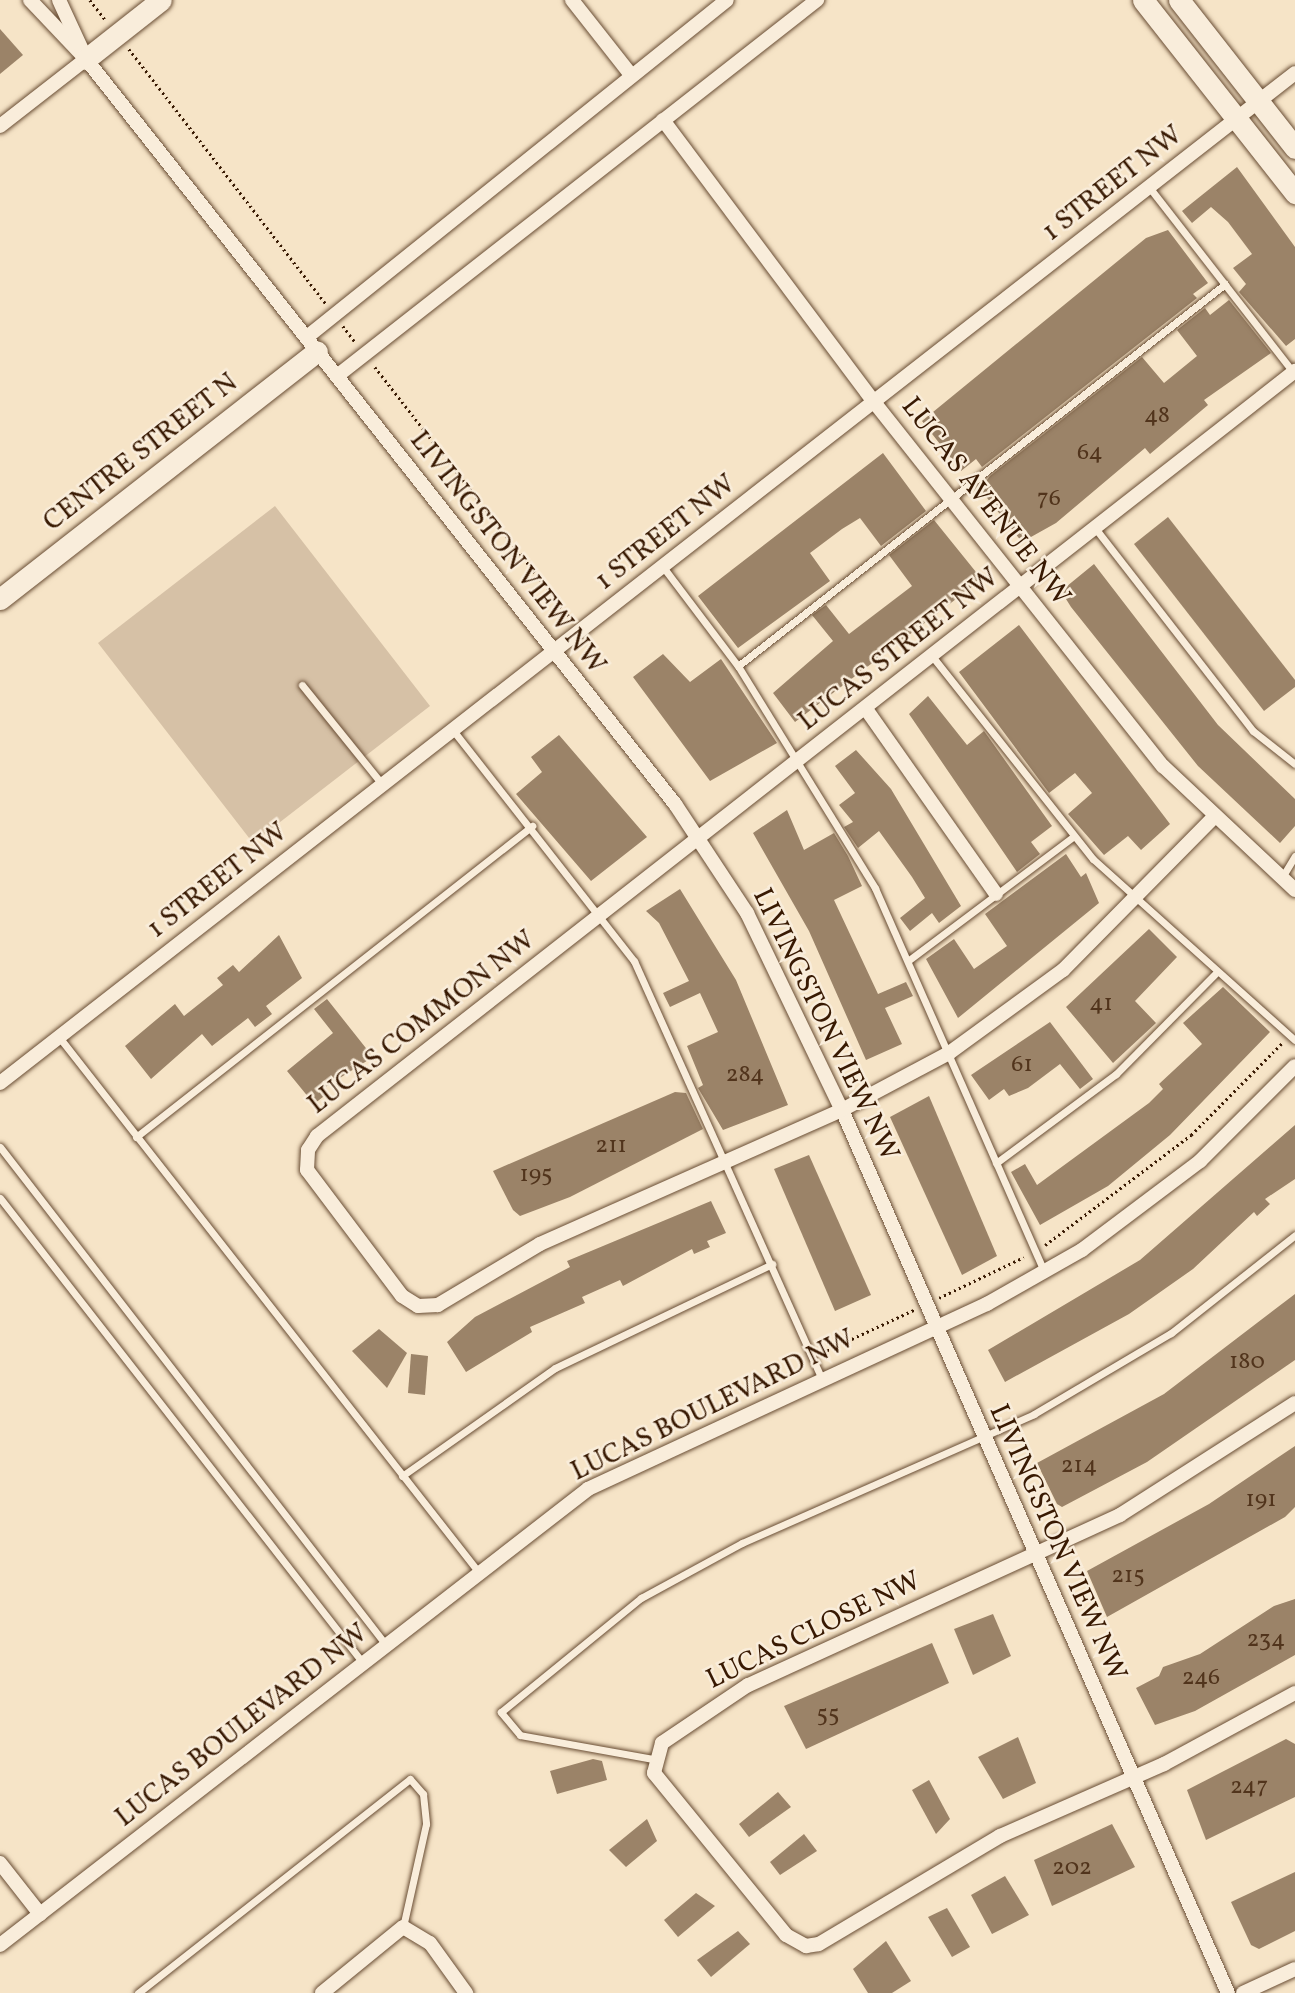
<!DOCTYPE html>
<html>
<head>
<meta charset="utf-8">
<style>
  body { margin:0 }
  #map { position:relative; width:1295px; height:1993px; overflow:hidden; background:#f6e4c7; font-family:Vollkorn,serif }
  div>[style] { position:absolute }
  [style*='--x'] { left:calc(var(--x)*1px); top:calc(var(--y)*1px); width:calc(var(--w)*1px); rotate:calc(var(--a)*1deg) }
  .green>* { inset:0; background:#d6c1a6 }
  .building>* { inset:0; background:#9b8368 }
  .path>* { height:2.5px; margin-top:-1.25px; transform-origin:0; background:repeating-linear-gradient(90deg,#381902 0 2px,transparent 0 5.5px) }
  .roads { filter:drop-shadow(0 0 2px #684c33) drop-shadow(0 0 2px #684c33) }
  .lane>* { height:7px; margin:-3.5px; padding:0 3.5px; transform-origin:3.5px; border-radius:3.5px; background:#f9eddb }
  .street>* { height:14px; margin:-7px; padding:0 7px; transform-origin:7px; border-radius:7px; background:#f9eddb }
  .secondary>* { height:21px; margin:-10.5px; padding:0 10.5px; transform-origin:10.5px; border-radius:10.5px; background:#f9eddb }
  span { translate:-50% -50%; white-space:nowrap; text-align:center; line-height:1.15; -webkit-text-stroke:5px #f9eddb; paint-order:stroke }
  .number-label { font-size:24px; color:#51341c }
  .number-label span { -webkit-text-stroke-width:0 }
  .street-label { font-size:28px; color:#381902 }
</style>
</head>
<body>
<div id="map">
  <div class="green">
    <div style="clip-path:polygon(275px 506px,430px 706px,253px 843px,98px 643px)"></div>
  </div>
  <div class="building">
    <div style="clip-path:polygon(0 29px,23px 55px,0 74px)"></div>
    <div style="clip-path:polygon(1237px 167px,1295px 247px,1295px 339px,1286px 346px,1239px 292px,1246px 284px,1233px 268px,1252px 254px,1228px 222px,1211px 207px,1192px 223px,1182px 211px)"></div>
    <div style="clip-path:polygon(1168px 230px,1208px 283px,1193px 294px,1197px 298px,982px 467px,976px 459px,961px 471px,922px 421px,1146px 238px)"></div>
    <div style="clip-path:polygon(1229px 300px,1271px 353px,1204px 400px,1208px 405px,1150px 454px,1145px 448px,1056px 523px,1022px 542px,980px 489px,990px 476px,1142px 357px,1164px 383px,1197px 356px,1177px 330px,1205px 308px,1210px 315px)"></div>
    <div style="clip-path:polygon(883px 453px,926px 511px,881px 546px,860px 518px,842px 529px,810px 553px,830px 581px,738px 648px,698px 596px)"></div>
    <div style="clip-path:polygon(1168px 517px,1295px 680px,1295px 687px,1264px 711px,1134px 544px)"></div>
    <div style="clip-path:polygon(934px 520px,980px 577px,977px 583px,795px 722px,773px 693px,833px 641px,812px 615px,826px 605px,849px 634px,912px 586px,889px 555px)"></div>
    <div style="clip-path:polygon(1094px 564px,1218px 725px,1295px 799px,1295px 826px,1280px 843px,1198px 766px,1071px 607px,1061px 591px)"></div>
    <div style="clip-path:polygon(1019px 625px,1170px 824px,1141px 850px,1128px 836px,1104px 855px,1068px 814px,1092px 793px,1075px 773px,1049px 793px,959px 672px)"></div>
    <div style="clip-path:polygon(663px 654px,690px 682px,721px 659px,777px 743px,710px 781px,633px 677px)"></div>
    <div style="clip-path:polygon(928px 696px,967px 745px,984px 731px,1052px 826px,1031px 842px,1040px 854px,1017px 872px,909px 714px)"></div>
    <div style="clip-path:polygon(559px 735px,647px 837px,591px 881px,516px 794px,542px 772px,531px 757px)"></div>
    <div style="clip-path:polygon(856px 750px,891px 789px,961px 906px,939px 923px,932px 913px,910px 931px,900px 918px,925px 898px,912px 877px,879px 831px,858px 848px,844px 827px,853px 822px,839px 805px,855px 793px,835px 766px)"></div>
    <div style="clip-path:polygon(787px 810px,804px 850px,834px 833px,848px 856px,862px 886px,834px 900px,878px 994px,906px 982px,913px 996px,885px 1008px,902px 1044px,866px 1060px,809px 931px,753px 833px)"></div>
    <div style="clip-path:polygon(1066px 854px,1081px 877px,1086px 873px,1099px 903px,958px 1018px,926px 959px,954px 939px,974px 969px,1007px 946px,985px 914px)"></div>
    <div style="clip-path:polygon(680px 889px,736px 980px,788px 1105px,723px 1130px,698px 1088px,703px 1085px,687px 1046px,718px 1032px,700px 993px,670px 1007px,663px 993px,689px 981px,659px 923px,646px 911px)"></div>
    <div style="clip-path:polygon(1149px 929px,1177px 957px,1135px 1001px,1156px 1023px,1113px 1063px,1066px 1007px)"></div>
    <div style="clip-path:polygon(279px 935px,302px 978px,266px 1006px,272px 1014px,255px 1027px,248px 1018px,212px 1046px,202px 1034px,151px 1079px,125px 1046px,175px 1004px,184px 1016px,223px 985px,217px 978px,233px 965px,239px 972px)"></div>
    <div style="clip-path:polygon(1223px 987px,1270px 1032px,1170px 1135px,1108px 1186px,1040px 1225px,1011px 1172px,1025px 1164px,1037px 1185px,1149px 1103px,1163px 1089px,1159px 1084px,1202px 1044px,1183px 1023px)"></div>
    <div style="clip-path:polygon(327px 999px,373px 1057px,324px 1088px,328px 1093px,314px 1104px,287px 1071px,333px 1033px,314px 1009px)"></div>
    <div style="clip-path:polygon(1050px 1022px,1093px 1079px,1080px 1089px,1060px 1064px,1028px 1088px,1009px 1096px,1004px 1089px,989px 1100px,971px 1075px)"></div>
    <div style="clip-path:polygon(675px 1092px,686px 1093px,703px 1129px,570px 1197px,520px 1216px,513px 1210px,493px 1171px)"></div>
    <div style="clip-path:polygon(929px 1096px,997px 1256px,962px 1275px,890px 1117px)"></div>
    <div style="clip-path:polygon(1295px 1125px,1295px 1179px,1265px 1199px,1270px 1204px,1257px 1216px,1254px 1212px,1193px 1269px,1129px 1314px,1005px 1382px,988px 1350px,1140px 1260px)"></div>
    <div style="clip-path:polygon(809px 1155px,871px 1295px,835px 1311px,774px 1169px)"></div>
    <div style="clip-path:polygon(711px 1201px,726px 1233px,707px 1241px,710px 1247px,694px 1254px,692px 1249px,623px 1286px,620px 1280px,582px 1297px,585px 1303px,530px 1327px,532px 1332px,466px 1372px,447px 1342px,475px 1317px,570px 1267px,567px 1261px)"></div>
    <div style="clip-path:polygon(1295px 1294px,1295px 1360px,1147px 1462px,1062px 1507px,1057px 1504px,1037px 1463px,1164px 1394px)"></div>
    <div style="clip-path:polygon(379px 1329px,407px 1353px,387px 1388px,352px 1351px)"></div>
    <div style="clip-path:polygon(411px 1354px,428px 1356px,425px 1395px,408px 1393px)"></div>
    <div style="clip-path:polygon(1295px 1446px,1295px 1507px,1285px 1517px,1107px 1617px,1087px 1571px,1209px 1504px)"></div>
    <div style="clip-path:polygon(1295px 1599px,1295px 1655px,1195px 1711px,1155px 1725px,1136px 1688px,1159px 1676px,1163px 1667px,1200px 1654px,1274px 1606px)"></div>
    <div style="clip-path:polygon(993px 1614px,1011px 1656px,973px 1675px,954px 1629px)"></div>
    <div style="clip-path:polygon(932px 1643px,949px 1683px,806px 1749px,784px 1706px)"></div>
    <div style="clip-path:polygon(1018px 1737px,1036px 1783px,1003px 1799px,978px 1757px)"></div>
    <div style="clip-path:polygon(1286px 1739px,1295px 1744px,1295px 1797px,1206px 1840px,1187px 1790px)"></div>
    <div style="clip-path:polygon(593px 1759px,602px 1761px,607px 1780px,557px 1794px,550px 1771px)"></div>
    <div style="clip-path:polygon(929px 1780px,950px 1819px,936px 1834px,912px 1790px)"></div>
    <div style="clip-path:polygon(778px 1792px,791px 1807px,749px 1837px,739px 1824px)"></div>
    <div style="clip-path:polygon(647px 1819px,657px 1841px,626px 1867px,609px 1850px)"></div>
    <div style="clip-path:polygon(1112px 1824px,1135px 1867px,1052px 1906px,1034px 1860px)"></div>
    <div style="clip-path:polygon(804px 1834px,817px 1851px,780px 1875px,770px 1862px)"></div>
    <div style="clip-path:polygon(1295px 1872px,1295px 1931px,1259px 1949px,1251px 1945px,1231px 1902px)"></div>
    <div style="clip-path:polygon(1005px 1876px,1029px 1915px,992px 1934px,971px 1895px)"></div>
    <div style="clip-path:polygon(696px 1893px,715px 1906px,678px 1937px,664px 1920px)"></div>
    <div style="clip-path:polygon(947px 1908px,970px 1947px,952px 1957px,928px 1917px)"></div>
    <div style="clip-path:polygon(738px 1931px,750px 1944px,711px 1977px,697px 1960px)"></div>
    <div style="clip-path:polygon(886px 1941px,911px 1981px,892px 1993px,868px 1993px,853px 1969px)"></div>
  </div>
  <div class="path">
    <div style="--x:90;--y:0;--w:24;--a:52"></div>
    <div style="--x:129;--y:49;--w:322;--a:52.3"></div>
    <div style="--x:343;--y:326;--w:21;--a:53"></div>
    <div style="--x:375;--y:367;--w:319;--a:52.1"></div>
    <div style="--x:1045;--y:1245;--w:183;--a:-37"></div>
    <div style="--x:1191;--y:1135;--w:129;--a:-45.3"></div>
    <div style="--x:939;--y:1298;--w:94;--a:-25.8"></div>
    <div style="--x:822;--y:1353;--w:102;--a:-25.1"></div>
  </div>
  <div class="roads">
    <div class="lane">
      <div style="--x:1149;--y:187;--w:234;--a:52.1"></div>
      <div style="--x:1095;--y:528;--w:257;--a:52.1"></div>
      <div style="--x:1253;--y:731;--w:53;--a:38.2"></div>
      <div style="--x:663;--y:567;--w:124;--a:52.9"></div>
      <div style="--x:738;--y:666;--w:261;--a:58.3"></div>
      <div style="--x:875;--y:888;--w:420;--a:66.2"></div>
      <div style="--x:932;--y:656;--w:259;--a:51.6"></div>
      <div style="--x:1093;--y:859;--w:271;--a:41.9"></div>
      <div style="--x:738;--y:666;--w:619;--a:-38.11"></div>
      <div style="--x:302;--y:685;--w:127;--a:51.1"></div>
      <div style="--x:452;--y:729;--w:295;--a:51.9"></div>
      <div style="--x:634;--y:961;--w:459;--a:65.8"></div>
      <div style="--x:1281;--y:879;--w:27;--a:-59"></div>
      <div style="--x:909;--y:960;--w:206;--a:-36.9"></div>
      <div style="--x:59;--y:1037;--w:682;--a:51.9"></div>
      <div style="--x:136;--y:1137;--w:504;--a:-38.14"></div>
      <div style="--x:0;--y:1147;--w:630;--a:52.22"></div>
      <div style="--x:996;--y:1163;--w:149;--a:-36.6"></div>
      <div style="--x:1116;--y:1074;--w:141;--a:-45.3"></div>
      <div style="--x:0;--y:1198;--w:590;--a:52.02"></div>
      <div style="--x:402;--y:1476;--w:187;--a:-35.2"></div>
      <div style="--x:555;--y:1368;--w:241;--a:-25.6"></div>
      <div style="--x:653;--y:1759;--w:135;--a:-169.8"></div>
      <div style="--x:520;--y:1735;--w:30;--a:-130"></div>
      <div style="--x:501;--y:1712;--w:181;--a:-39.2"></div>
      <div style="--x:641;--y:1598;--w:115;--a:-28.6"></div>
      <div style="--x:742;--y:1543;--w:319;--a:-23.8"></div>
      <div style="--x:1034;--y:1414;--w:159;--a:-30.6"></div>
      <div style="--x:1171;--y:1333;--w:158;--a:-38.3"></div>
      <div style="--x:138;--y:1993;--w:346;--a:-38.2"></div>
      <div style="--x:410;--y:1779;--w:20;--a:49"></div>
      <div style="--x:423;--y:1794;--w:30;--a:84"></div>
      <div style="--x:426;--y:1824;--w:106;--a:102.6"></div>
    </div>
    <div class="street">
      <div style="--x:30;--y:0;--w:81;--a:46.5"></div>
      <div style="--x:86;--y:59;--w:950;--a:51.67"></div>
      <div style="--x:675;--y:804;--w:131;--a:56.6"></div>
      <div style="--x:747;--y:913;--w:219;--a:64.3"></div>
      <div style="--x:842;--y:1110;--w:964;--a:66.39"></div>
      <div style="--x:59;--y:0;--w:60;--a:65.2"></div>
      <div style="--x:572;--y:0;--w:95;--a:51.8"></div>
      <div style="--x:663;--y:120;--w:352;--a:53.2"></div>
      <div style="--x:874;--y:402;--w:465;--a:51.6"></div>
      <div style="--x:1163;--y:766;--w:181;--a:43.2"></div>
      <div style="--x:0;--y:126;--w:109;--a:-37.9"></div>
      <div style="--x:307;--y:337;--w:538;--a:-38.74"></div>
      <div style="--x:337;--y:376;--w:610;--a:-38.07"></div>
      <div style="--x:866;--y:709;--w:226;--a:54.9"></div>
      <div style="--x:1213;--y:818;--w:214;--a:134.6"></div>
      <div style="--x:1063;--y:970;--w:141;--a:143.9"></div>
      <div style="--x:949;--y:1053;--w:121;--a:152"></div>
      <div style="--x:842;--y:1110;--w:330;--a:156.1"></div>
      <div style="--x:540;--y:1244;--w:119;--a:149.1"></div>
      <div style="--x:438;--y:1305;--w:20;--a:177"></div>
      <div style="--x:418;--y:1306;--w:19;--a:-148"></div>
      <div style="--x:402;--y:1296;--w:158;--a:-127"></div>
      <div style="--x:307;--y:1170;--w:20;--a:-87"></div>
      <div style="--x:308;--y:1150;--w:17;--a:-57"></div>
      <div style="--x:317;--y:1136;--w:1242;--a:-38.03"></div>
      <div style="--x:0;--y:1083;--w:1642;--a:-37.95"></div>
      <div style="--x:1295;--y:1403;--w:208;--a:147.4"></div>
      <div style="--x:1120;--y:1515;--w:409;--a:155.4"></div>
      <div style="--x:748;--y:1685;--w:104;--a:146"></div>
      <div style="--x:662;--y:1743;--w:31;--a:105"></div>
      <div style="--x:654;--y:1773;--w:209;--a:50.8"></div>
      <div style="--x:786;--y:1935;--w:23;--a:29"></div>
      <div style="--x:806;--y:1946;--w:13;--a:-9"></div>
      <div style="--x:819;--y:1944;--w:211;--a:-30.8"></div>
      <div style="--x:1000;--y:1836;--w:179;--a:-23.7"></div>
      <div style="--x:1164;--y:1764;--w:149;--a:-28.5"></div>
      <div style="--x:0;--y:1863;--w:65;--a:51.9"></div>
      <div style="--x:0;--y:1945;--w:744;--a:-37.79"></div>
      <div style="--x:588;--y:1489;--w:440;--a:-24.9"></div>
      <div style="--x:987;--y:1304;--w:109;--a:-29.6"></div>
      <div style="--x:1082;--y:1250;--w:148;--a:-37"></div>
      <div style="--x:1200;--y:1161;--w:134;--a:-45"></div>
      <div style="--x:322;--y:1993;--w:104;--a:-39.2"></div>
      <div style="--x:403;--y:1927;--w:31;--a:31"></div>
      <div style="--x:430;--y:1943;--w:62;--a:54.2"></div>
      <div style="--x:1243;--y:1993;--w:57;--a:-24.8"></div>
    </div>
    <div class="secondary">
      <div style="--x:1143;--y:0;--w:246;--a:51.8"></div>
      <div style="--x:1179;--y:0;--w:188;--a:51.9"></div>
      <div style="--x:86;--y:59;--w:95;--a:-38.2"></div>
      <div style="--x:0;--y:599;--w:402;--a:-38"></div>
    </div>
  </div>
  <div class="number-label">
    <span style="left:1157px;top:417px">48</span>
    <span style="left:1090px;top:454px">64</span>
    <span style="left:1049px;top:500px">76</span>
    <span style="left:1101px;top:1005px">41</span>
    <span style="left:1022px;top:1066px">61</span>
    <span style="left:745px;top:1076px">284</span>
    <span style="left:611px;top:1147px">211</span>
    <span style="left:536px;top:1176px">195</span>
    <span style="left:1247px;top:1363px">180</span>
    <span style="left:1079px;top:1467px">214</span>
    <span style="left:1261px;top:1501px">191</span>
    <span style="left:1128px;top:1577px">215</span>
    <span style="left:1266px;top:1641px">234</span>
    <span style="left:1201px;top:1679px">246</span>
    <span style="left:828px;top:1716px">55</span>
    <span style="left:1249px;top:1788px">247</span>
    <span style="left:1072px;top:1869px">202</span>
  </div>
  <div class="street-label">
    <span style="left:1113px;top:184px;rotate:-38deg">1 STREET NW</span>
    <span style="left:141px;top:453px;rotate:-38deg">CENTRE STREET N</span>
    <span style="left:985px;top:502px;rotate:52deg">LUCAS AVENUE NW</span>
    <span style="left:666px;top:533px;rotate:-38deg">1 STREET NW</span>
    <span style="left:507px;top:553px;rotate:52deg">LIVINGSTON VIEW NW</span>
    <span style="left:899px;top:650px;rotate:-38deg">LUCAS STREET NW</span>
    <span style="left:218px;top:881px;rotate:-38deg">1 STREET NW</span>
    <span style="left:422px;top:1023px;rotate:-38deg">LUCAS COMMON NW</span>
    <span style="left:825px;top:1025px;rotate:64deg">LIVINGSTON VIEW NW</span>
    <span style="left:713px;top:1406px;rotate:-26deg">LUCAS BOULEVARD NW</span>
    <span style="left:1057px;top:1543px;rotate:66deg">LIVINGSTON VIEW NW</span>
    <span style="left:814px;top:1631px;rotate:-26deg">LUCAS CLOSE NW</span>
    <span style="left:242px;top:1726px;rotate:-38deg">LUCAS BOULEVARD NW</span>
  </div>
</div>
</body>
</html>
